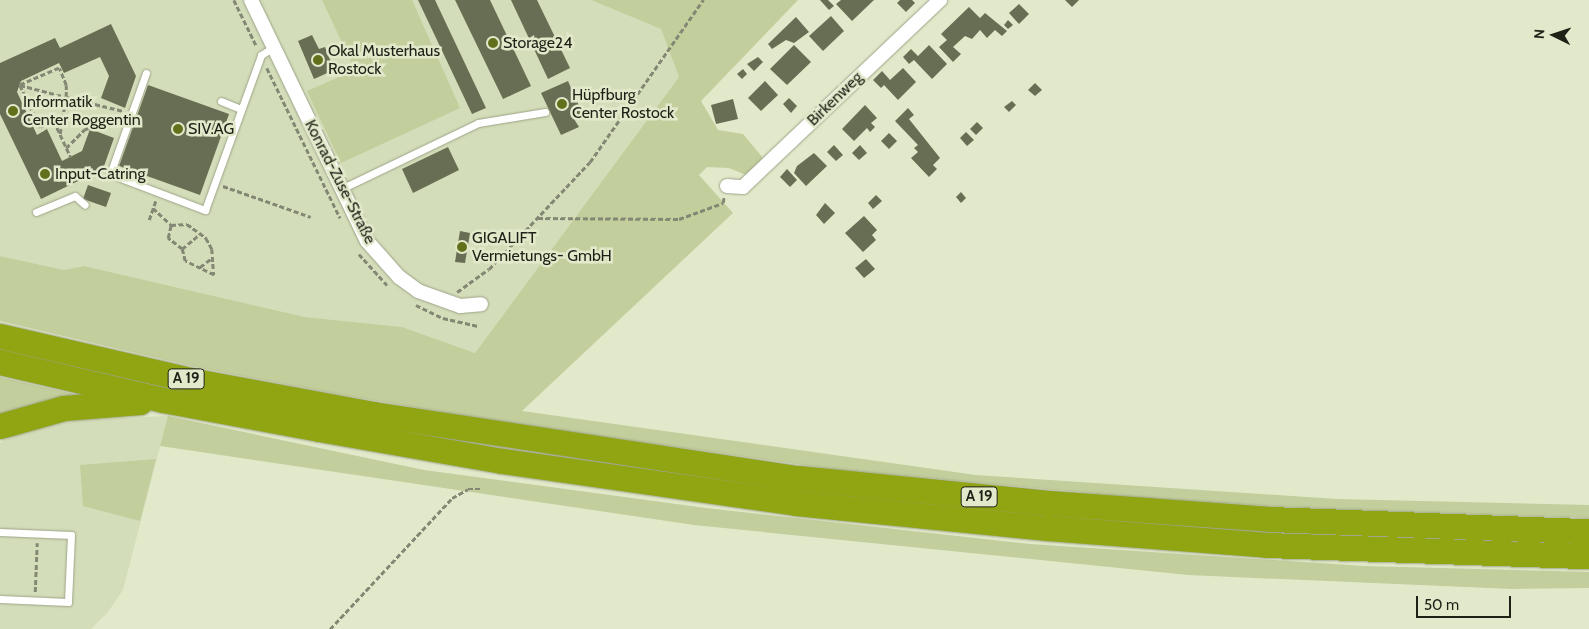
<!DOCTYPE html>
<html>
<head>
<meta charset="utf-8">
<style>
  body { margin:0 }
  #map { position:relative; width:1589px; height:629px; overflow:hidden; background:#e2e9cb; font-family:Cabin,sans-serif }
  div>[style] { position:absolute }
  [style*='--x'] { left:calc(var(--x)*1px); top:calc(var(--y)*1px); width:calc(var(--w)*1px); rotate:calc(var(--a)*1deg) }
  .built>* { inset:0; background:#d4ddb9 }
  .green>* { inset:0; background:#c2ce9b }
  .building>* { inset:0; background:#686e53 }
  .path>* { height:2.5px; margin-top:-1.25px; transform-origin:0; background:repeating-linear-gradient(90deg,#838874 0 5px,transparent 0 7.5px) }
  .roads { filter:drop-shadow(0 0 1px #9da488) drop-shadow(0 0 1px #9da488) }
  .service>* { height:7px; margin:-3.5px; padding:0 3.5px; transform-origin:3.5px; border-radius:3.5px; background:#fff }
  .minor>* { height:14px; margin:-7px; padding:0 7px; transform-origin:7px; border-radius:7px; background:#fff }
  .motorway>* { height:25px; margin:-12.5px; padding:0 12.5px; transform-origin:12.5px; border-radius:12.5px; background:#90a511 }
  .dots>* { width:14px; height:14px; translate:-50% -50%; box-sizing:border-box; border:2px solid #e2e9cb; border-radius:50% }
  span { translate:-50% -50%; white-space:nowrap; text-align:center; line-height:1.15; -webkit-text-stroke:5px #e2e9cb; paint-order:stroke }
  .shield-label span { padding:1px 4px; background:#e2e9cb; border:1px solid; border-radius:4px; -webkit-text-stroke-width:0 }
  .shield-label { font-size:15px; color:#1e2116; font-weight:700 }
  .poi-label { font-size:16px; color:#1e2116 }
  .left { translate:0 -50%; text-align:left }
  .street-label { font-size:16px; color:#1e2116 }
  .north { position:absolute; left:1529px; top:10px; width:50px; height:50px; -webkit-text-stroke:4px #e2e9cb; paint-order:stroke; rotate:274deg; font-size:14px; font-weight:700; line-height:20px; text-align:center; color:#1e2116 }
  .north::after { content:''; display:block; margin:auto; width:18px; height:22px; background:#1e2116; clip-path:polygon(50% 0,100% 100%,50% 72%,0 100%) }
  .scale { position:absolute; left:1416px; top:596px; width:95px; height:22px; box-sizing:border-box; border:2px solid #1e2116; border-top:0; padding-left:6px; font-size:15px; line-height:18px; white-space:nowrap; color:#1e2116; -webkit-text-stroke:4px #e2e9cb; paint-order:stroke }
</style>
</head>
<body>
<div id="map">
  <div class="built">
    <div style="clip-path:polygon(0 0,591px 0,661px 29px,679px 77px,475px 353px,402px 327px,305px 317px,84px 266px,64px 270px,0 256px)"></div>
    <div style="clip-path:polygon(168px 416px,123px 590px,108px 612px,91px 629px,0 629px,0 443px,14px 435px,77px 420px)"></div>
  </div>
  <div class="green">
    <div style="clip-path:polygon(322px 0,412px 0,460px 108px,341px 163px,307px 91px,355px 70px)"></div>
    <div style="clip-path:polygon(591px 0,798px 0,701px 101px,718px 130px,743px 134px,763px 158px,746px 175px,729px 168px,707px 167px,699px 175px,733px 213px,522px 411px,976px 475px,1337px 499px,1589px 505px,1589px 518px,1339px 510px,1152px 499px,831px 469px,506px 423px,331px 393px,200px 368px,0 321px,0 256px,64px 270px,84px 266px,305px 317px,402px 327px,475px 353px,679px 77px,661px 29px)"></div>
    <div style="clip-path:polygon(0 377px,91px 398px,0 419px)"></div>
    <div style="clip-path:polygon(168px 416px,424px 470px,706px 508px,1030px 544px,1364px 566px,1589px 572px,1589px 588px,1512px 589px,1188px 575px,694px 525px,160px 446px)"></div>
    <div style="clip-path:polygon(156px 459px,140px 521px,83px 506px,80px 465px)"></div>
  </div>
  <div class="building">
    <div style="clip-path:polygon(418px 0,435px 0,486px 108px,472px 114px)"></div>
    <div style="clip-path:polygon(455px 0,490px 0,531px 86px,503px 99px)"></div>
    <div style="clip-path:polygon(511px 0,537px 0,570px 68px,548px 79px)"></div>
    <div style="clip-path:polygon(820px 0,828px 0,834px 6px,829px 10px)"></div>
    <div style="clip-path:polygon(841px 0,874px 0,852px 21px,836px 4px)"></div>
    <div style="clip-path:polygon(900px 0,912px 0,915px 3px,906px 12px,897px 3px)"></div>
    <div style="clip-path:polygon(1065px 0,1079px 0,1072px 7px)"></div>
    <div style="clip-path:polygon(1019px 4px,1029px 14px,1019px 24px,1009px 13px)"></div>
    <div style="clip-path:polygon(969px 7px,980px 18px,985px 13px,1007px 31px,1002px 36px,995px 30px,987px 38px,980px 30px,972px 39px,965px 36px,953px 47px,961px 54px,953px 62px,939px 47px,947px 40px,941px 34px)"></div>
    <div style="clip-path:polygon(831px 16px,844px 31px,823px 51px,809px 36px)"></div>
    <div style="clip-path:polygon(796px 17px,809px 32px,794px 43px,786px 40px,772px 49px,768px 44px)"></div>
    <div style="clip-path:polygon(1008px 20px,1013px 25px,1008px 29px,1004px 25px)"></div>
    <div style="clip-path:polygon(111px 24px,136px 76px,125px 108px,101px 98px,109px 76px,100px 57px,64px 73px,59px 63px,21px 81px,17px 92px,37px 135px,47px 129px,62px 161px,82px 151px,90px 129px,114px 138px,103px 169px,41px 199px,0 114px,0 63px,55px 38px,60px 48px)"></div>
    <div style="clip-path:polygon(312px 35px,319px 49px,325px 47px,334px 70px,314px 79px,298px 41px)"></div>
    <div style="clip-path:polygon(794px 45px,811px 62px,787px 85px,770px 69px)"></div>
    <div style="clip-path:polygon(929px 45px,947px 64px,932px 79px,914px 60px,909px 64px,903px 57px,911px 49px,918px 56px)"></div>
    <div style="clip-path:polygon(758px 57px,763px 62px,754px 71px,747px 64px)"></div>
    <div style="clip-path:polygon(903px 68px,916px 82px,898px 100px,884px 85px,881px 88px,873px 80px,882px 71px,890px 80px)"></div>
    <div style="clip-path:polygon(743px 69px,747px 74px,742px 79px,737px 74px)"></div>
    <div style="clip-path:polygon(568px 81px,583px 115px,574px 119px,579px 127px,561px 135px,541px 93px)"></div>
    <div style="clip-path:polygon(765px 81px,778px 95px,761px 111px,748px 98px)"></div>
    <div style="clip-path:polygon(1035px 83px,1042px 90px,1035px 96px,1028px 90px)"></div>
    <div style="clip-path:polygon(148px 85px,229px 114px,200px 195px,119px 166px)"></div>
    <div style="clip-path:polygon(789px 98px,797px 106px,791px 113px,783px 104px)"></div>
    <div style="clip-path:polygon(733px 99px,738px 119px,716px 124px,711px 105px)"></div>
    <div style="clip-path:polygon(1012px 101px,1016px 105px,1009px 112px,1004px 107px)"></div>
    <div style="clip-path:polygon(865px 105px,877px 118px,871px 123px,875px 127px,870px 132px,867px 128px,854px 141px,842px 129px)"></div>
    <div style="clip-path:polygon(908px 108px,914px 115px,909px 119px,940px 158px,933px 165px,937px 169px,929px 177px,911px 158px,918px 152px,914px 148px,918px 145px,895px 121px)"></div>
    <div style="clip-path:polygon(977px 122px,983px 128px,976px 135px,970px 129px)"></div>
    <div style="clip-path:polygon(966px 132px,974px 140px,967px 146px,960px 138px)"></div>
    <div style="clip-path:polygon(889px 133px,897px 141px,889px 149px,881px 141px)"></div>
    <div style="clip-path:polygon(834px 145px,843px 155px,836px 161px,827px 152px)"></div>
    <div style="clip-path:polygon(860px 145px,867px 153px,859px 160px,852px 153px)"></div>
    <div style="clip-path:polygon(448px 147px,459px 170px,413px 193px,402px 169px)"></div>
    <div style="clip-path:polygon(814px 153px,827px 166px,806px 186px,794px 173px,797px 166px)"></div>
    <div style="clip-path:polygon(787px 169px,797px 180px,790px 187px,780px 177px)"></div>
    <div style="clip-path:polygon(88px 185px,111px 193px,106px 207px,83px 199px)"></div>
    <div style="clip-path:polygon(961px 192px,966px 198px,961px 203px,956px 197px)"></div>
    <div style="clip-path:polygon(876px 195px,882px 201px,873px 209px,868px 203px)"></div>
    <div style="clip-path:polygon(825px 203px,835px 213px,824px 224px,816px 215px)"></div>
    <div style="clip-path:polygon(864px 216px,877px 230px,872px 235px,876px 240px,863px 252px,845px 233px)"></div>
    <div style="clip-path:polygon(460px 231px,470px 233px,465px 263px,455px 262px)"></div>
    <div style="clip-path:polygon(866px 259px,875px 269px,864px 278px,855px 268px)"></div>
  </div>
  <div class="path">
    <div style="--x:234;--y:0;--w:52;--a:63.9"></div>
    <div style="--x:267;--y:68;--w:167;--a:64"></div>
    <div style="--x:20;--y:85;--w:47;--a:64.5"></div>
    <div style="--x:40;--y:127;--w:15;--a:-23"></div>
    <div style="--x:54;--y:121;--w:40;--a:65"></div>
    <div style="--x:60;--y:134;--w:37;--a:-81"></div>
    <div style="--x:66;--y:97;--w:12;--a:-90"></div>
    <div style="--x:66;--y:85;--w:18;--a:-112"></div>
    <div style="--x:59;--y:68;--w:43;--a:156.4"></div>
    <div style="--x:20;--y:85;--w:48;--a:14.6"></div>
    <div style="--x:66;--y:97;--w:59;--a:13.8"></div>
    <div style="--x:66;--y:148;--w:27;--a:-45"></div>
    <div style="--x:85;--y:129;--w:36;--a:-13"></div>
    <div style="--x:223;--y:186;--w:93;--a:19.4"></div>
    <div style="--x:153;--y:208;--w:25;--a:43"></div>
    <div style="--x:171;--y:225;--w:16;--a:-4"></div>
    <div style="--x:187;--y:224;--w:24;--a:36"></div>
    <div style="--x:206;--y:238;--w:13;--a:61"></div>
    <div style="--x:212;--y:249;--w:26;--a:86"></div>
    <div style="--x:214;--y:275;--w:32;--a:-154"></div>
    <div style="--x:185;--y:261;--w:12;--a:-104"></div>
    <div style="--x:182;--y:249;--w:18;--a:-142"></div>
    <div style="--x:168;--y:238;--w:13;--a:-77"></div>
    <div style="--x:538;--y:218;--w:141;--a:0.4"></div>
    <div style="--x:679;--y:219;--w:47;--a:-20"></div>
    <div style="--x:723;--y:203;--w:6;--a:-81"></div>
    <div style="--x:149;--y:220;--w:21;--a:-71"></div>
    <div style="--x:182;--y:249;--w:25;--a:-40"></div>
    <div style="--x:359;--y:254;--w:42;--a:47.9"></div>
    <div style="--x:200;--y:267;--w:15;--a:-37"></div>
    <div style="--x:457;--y:292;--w:39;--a:-36"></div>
    <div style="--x:489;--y:269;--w:147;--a:-46.7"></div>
    <div style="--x:590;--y:162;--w:198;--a:-55.1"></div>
    <div style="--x:416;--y:305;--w:30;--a:26"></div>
    <div style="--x:443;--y:318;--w:37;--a:13"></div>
    <div style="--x:35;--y:592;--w:49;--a:-87.7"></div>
    <div style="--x:330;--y:629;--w:179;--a:-47"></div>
    <div style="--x:452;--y:498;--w:18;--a:-29"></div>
    <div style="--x:468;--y:489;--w:13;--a:0"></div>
  </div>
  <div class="roads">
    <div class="service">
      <div style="--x:146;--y:73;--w:107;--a:109.6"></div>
      <div style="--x:110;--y:174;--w:102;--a:20.8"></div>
      <div style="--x:205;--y:210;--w:165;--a:-70.1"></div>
      <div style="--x:261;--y:55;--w:15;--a:-32"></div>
      <div style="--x:221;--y:101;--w:22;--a:22"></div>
      <div style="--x:341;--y:189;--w:152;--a:-25.7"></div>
      <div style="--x:478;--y:123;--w:68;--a:-9.3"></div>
      <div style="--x:36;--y:212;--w:42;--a:-22.3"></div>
      <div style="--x:75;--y:196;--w:13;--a:42"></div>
      <div style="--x:0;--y:532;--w:71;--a:2.4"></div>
      <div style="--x:71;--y:535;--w:67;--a:92.6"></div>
      <div style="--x:68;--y:602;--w:68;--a:-177.5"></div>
    </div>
    <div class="minor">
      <div style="--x:251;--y:0;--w:267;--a:64.3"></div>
      <div style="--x:367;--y:241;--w:48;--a:48.4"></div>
      <div style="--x:399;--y:277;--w:24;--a:36"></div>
      <div style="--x:418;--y:291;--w:45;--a:19.7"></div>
      <div style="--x:460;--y:306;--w:21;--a:-5"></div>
      <div style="--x:727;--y:186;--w:16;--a:4"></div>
      <div style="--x:743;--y:187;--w:272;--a:-43.5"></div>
    </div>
    <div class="motorway">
      <div style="--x:0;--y:336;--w:205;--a:13"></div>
      <div style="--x:200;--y:382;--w:176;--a:10.5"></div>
      <div style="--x:373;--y:414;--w:430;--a:8.6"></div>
      <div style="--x:798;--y:478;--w:252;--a:5.7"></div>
      <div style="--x:1049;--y:503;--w:222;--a:4.1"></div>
      <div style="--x:1270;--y:519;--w:319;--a:2.2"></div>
      <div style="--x:0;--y:362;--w:167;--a:13.1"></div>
      <div style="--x:163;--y:400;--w:159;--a:10.5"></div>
      <div style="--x:319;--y:429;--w:186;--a:9.9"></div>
      <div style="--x:502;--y:461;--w:297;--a:8.1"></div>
      <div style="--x:796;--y:503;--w:253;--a:5.7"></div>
      <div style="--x:1048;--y:528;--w:220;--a:4.4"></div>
      <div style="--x:1267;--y:545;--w:322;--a:2"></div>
      <div style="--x:0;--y:426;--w:66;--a:-15.7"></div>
      <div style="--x:64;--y:408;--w:76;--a:-4.5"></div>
    </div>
  </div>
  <div class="dots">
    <div style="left:493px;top:43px;background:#62701c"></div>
    <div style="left:318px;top:60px;background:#62701c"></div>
    <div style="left:562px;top:104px;background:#62701c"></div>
    <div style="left:13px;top:111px;background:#62701c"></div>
    <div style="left:178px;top:129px;background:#62701c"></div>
    <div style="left:45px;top:174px;background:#62701c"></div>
    <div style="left:462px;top:247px;background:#62701c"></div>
  </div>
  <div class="shield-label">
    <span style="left:186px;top:379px">A 19</span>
    <span style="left:979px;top:497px">A 19</span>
  </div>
  <div class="poi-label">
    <span class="left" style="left:503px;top:43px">Storage24</span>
    <span class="left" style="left:328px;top:60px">Okal Musterhaus<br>Rostock</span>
    <span class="left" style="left:572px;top:104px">Hüpfburg<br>Center Rostock</span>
    <span class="left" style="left:23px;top:111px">Informatik<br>Center Roggentin</span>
    <span class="left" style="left:188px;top:129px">SIV.AG</span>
    <span class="left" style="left:55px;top:174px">Input-Catring</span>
    <span class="left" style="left:472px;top:247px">GIGALIFT<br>Vermietungs- GmbH</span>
  </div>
  <div class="street-label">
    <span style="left:835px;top:99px;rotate:-44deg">Birkenweg</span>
    <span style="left:340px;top:182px;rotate:63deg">Konrad-Zuse-Straße</span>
  </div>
  <div class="north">N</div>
  <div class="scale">50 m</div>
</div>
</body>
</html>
